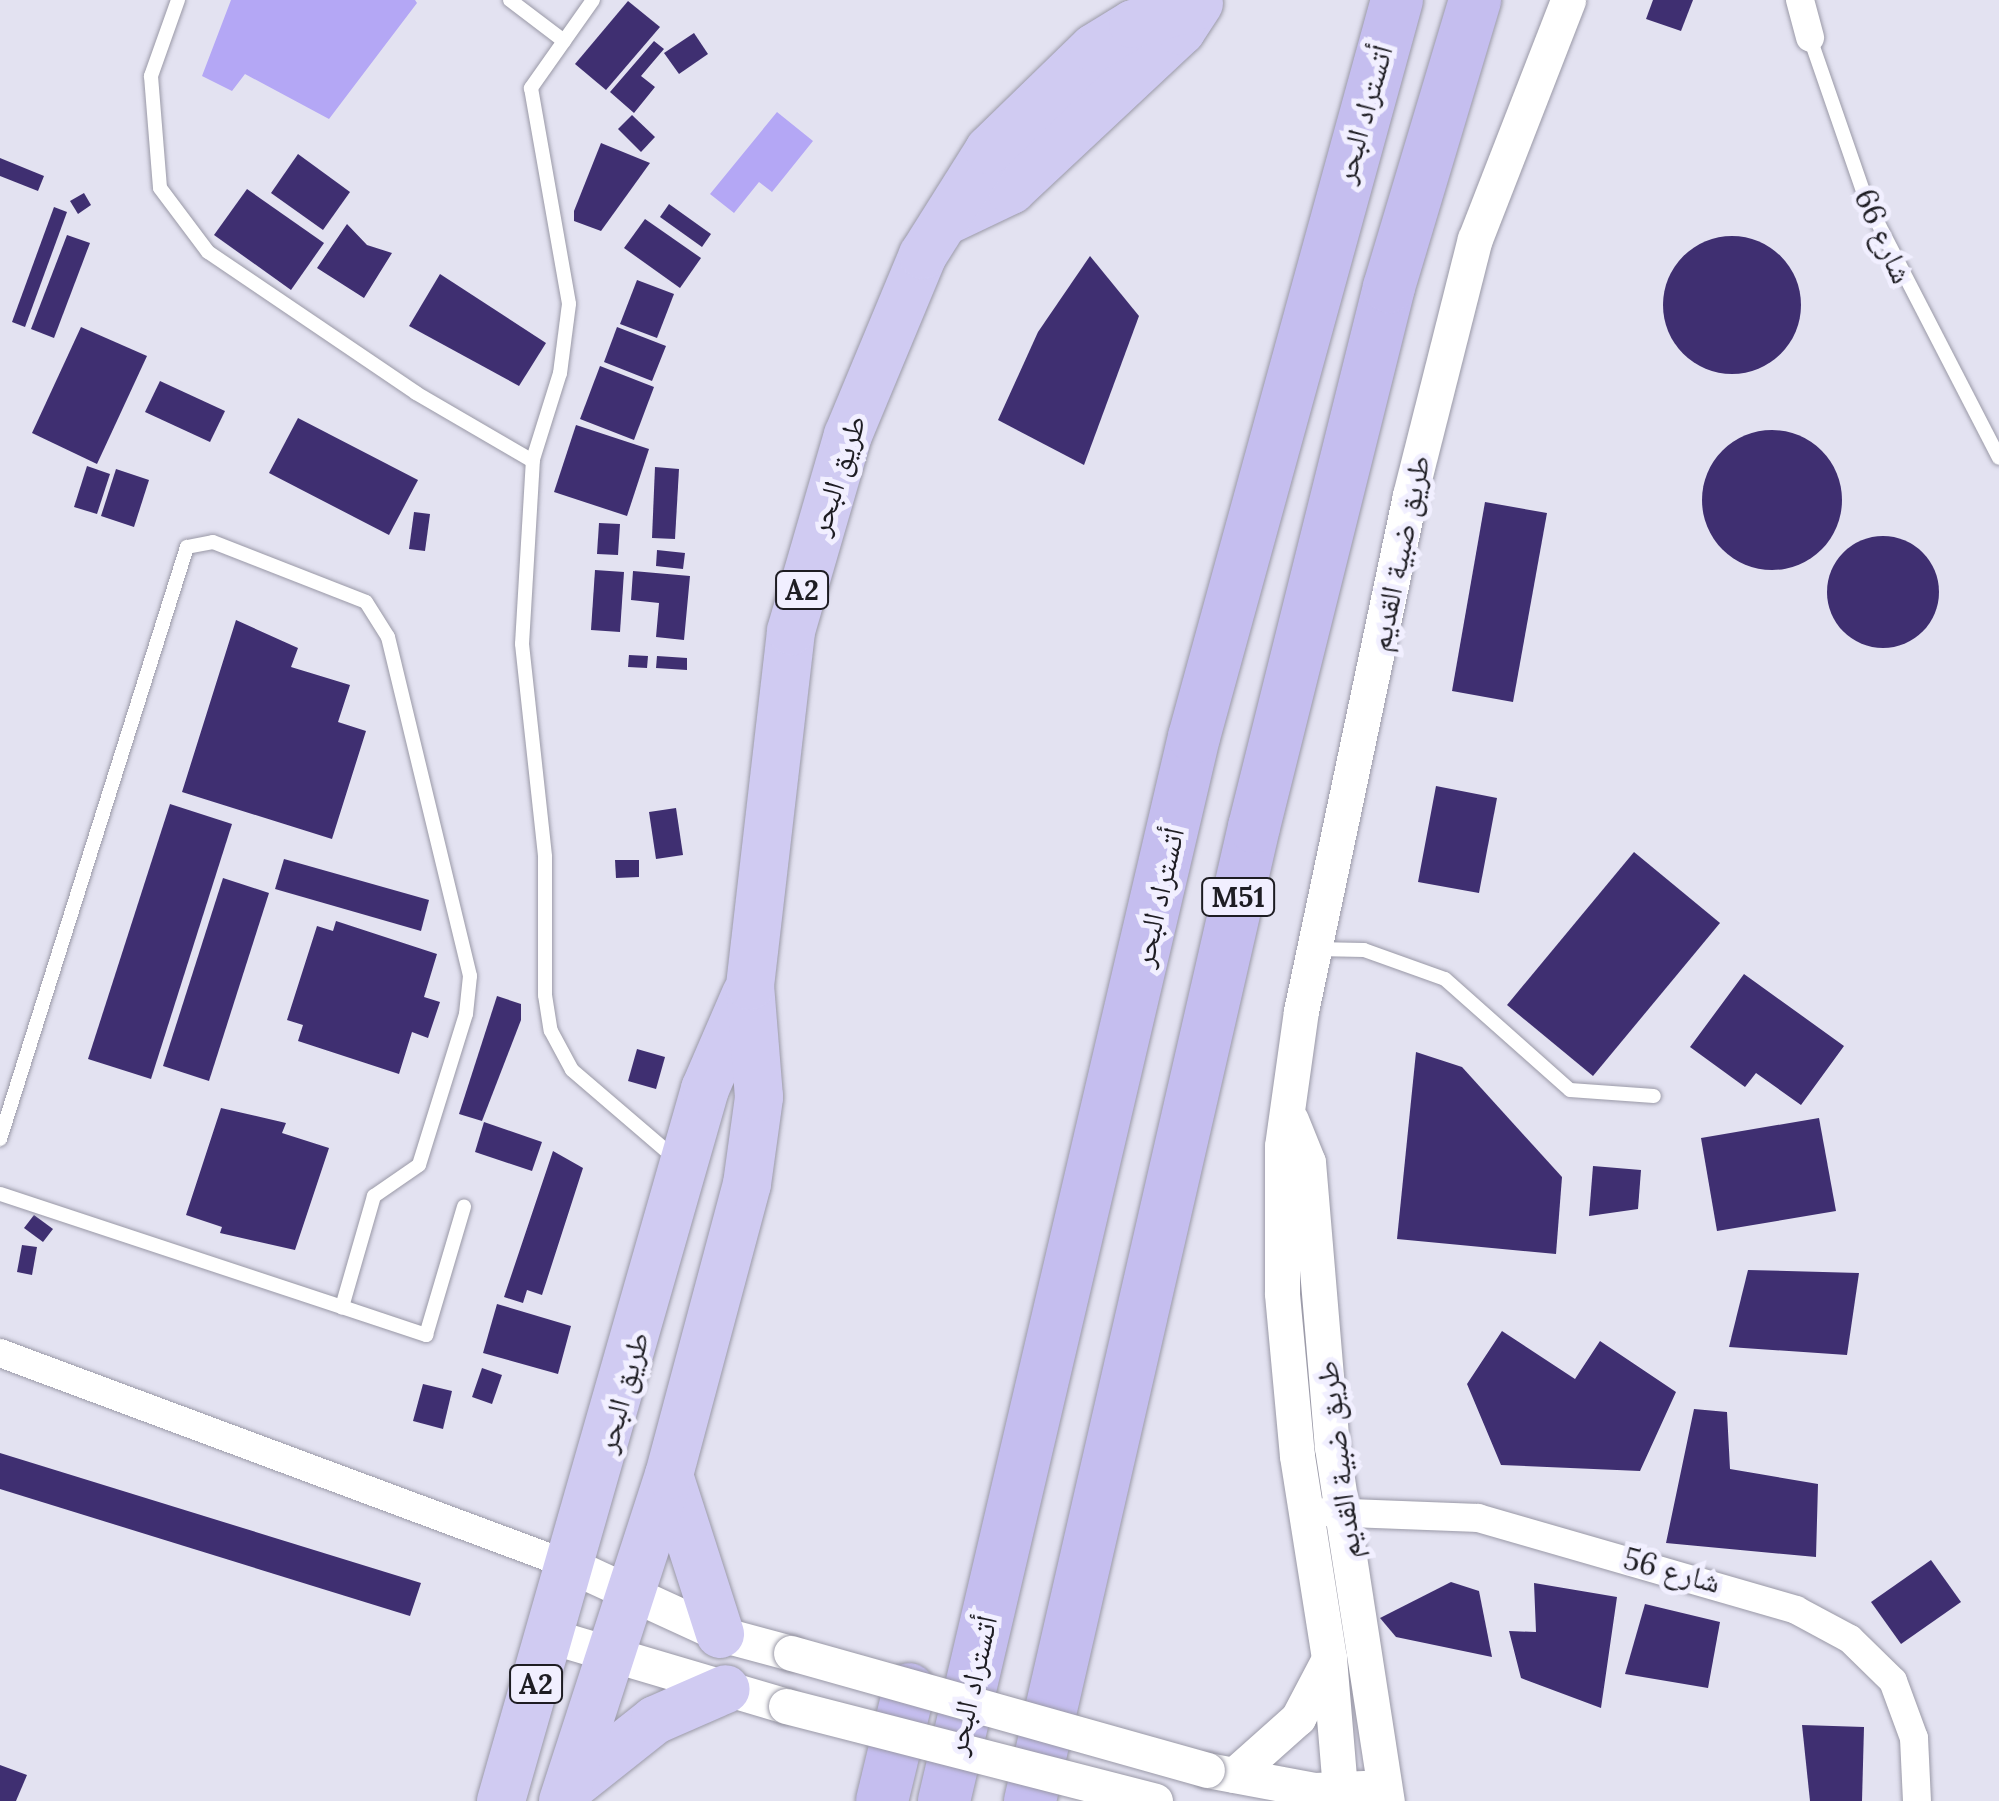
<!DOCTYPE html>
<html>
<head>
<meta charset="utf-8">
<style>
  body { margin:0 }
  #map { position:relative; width:1999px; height:1801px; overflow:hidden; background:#e3e2f1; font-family:Lora,"Noto Naskh Arabic",serif }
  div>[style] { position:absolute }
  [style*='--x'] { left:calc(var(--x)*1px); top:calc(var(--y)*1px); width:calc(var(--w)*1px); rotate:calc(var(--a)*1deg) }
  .water>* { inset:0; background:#b4a7f5 }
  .building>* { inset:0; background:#3f2f71 }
  .round { border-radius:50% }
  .roads { filter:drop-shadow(0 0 2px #9a99a7) drop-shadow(0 0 2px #9a99a7) }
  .service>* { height:14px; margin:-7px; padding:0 7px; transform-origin:7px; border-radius:7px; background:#fff }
  .minor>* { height:28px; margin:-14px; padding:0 14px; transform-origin:14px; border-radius:14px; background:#fff }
  .tertiary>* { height:35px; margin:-17.5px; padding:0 17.5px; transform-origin:17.5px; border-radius:17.5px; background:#fff }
  .trunk>* { height:48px; margin:-24px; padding:0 24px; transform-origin:24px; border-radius:24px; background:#d0cbf2 }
  .motorway>* { height:52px; margin:-26px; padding:0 26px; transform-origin:26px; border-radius:26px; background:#c5beef }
  .bridges { filter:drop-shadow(0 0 2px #9a99a7) drop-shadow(0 0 2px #9a99a7) }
  .tertiary-bridge>* { height:35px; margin:-17.5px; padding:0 17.5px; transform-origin:17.5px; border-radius:17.5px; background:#fff }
  span { translate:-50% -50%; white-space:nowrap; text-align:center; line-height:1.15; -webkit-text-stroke:10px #f1efff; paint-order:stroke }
  .shield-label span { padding:2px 8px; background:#f1efff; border:2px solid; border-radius:8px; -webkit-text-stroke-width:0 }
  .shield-label { font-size:28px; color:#1e1d23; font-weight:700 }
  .street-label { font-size:30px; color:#1e1d23 }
</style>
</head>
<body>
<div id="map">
  <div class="water">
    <div style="clip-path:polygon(231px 0,415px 0,417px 3px,329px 119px,245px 74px,232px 91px,202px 76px)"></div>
    <div style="clip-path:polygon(777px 112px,813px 141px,772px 192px,759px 182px,734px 213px,710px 194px)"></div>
  </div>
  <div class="building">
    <div style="clip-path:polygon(1653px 0,1693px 0,1681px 31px,1646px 19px)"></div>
    <div style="clip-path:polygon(628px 1px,660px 27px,606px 90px,575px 64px)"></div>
    <div style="clip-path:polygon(694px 33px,708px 54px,679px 74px,664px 53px)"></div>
    <div style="clip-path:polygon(654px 41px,664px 49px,641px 76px,655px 87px,634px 113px,610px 92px)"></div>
    <div style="clip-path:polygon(632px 115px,655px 137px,641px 152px,618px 129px)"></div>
    <div style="clip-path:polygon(601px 143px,650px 163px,601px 231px,574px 221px,574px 211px)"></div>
    <div style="clip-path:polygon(298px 154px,350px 192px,323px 230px,271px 193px)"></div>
    <div style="clip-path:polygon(0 158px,44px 176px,38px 191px,0 176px)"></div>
    <div style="clip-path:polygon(247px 189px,324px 243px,291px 290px,214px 235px)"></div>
    <div style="clip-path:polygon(84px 193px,91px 205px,78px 214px,70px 201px)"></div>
    <div style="clip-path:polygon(669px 204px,711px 234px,702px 247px,660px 217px)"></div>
    <div style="clip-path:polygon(54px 207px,67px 212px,25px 327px,12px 322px)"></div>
    <div style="clip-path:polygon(645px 219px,701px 258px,680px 288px,624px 248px)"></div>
    <div style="clip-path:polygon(347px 224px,367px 245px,392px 253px,364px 298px,317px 268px)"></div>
    <div style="clip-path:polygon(67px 235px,90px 243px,54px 338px,31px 329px)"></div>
    <div class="round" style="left:1663px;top:236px;width:138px;height:138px"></div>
    <div style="clip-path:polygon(1090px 256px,1139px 316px,1084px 465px,998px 420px,1038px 332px)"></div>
    <div style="clip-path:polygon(440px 274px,546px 343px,519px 386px,409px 326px)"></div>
    <div style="clip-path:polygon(637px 280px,674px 294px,657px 338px,620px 324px)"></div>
    <div style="clip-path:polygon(81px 327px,147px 356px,97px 464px,32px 433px)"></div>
    <div style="clip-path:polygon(617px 327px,666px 346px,652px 381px,604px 362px)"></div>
    <div style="clip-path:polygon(600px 366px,654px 387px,634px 440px,580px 419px)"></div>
    <div style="clip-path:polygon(160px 381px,225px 411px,210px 442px,145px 412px)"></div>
    <div style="clip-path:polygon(298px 418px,418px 480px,389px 535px,269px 473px)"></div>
    <div style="clip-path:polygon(576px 425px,649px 449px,627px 516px,554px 492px)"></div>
    <div class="round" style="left:1702px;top:430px;width:140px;height:140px"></div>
    <div style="clip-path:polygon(87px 466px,110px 474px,97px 514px,74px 507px)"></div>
    <div style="clip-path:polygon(655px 467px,679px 469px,675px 539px,652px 538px)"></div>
    <div style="clip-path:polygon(116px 469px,149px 480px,134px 527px,101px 516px)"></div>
    <div style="clip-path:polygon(1485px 502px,1547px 513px,1513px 702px,1452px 691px)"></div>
    <div style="clip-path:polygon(414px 512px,430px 514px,425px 551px,409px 549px)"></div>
    <div style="clip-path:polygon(599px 523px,620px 524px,618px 555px,597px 554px)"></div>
    <div class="round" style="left:1827px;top:536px;width:112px;height:112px"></div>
    <div style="clip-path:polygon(657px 550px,685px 553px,683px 569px,656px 566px)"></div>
    <div style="clip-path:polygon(595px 570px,624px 572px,620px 632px,591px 630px)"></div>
    <div style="clip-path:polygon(633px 571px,690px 576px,684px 640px,656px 637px,659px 603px,631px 600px)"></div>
    <div style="clip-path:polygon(236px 620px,298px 648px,291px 667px,350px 685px,338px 722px,366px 731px,332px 839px,182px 792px)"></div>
    <div style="clip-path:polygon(629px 655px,648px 656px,647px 668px,628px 667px)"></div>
    <div style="clip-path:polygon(657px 656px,687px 658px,687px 670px,656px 668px)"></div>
    <div style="clip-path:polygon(1436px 786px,1497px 798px,1479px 893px,1418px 882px)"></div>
    <div style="clip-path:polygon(170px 804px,232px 824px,151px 1079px,88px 1059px)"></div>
    <div style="clip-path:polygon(676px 808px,683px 855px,656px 859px,649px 812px)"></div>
    <div style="clip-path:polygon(1634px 852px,1720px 923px,1593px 1076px,1507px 1005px)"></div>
    <div style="clip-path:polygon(284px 859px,429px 900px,421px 931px,275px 889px)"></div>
    <div style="clip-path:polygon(615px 860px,639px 860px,639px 877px,616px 878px)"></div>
    <div style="clip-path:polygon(223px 878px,269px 893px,209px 1081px,163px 1066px)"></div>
    <div style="clip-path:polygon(336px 921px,437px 954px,424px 997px,440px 1002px,428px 1038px,412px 1032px,399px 1074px,298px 1041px,303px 1025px,287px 1020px,317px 926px,333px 931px)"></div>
    <div style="clip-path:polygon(1744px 974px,1844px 1046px,1801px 1105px,1756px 1073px,1745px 1087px,1690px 1047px)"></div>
    <div style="clip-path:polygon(497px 996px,521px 1004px,521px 1020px,482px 1121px,459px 1114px)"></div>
    <div style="clip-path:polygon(637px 1049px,665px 1057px,656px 1089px,628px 1081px)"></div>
    <div style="clip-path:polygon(1416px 1052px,1462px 1067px,1562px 1177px,1556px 1254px,1397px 1239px)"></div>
    <div style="clip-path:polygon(221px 1108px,286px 1123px,282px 1133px,329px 1148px,295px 1250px,220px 1233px,222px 1227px,186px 1215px)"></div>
    <div style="clip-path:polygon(1819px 1118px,1836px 1211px,1717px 1231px,1701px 1138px)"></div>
    <div style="clip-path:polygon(484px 1122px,542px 1142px,532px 1171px,475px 1152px)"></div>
    <div style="clip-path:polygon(553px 1151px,583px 1168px,542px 1295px,527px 1290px,523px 1303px,504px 1297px)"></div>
    <div style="clip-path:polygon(1593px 1166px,1641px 1170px,1638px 1209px,1589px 1216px)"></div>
    <div style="clip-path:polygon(34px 1215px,53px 1229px,43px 1242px,24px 1228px)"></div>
    <div style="clip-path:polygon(22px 1245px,37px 1247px,32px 1275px,17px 1272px)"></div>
    <div style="clip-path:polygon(1748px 1270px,1859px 1273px,1847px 1355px,1729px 1347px)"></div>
    <div style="clip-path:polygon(497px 1304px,571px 1326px,558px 1374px,483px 1353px)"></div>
    <div style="clip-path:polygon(1502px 1331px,1575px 1379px,1600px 1341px,1676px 1392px,1640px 1471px,1501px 1465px,1467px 1384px)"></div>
    <div style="clip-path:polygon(482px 1368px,502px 1375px,492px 1404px,472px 1397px)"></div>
    <div style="clip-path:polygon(423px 1384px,452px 1391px,443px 1429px,413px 1421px)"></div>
    <div style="clip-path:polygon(1694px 1409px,1727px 1412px,1730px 1469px,1818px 1484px,1816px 1557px,1666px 1543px)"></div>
    <div style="clip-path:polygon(0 1453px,421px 1583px,410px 1616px,0 1489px)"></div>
    <div style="clip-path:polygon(1931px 1560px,1961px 1602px,1901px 1644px,1871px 1602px)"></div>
    <div style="clip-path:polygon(1451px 1582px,1479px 1591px,1492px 1657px,1396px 1637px,1380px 1618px)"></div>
    <div style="clip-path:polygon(1534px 1583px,1617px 1597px,1601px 1708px,1521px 1678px,1509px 1631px,1536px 1632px)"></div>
    <div style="clip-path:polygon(1645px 1604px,1720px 1622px,1708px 1688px,1625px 1674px)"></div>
    <div style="clip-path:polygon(1802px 1725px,1864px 1727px,1862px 1801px,1810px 1801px)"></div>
    <div style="clip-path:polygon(0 1765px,27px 1775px,16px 1801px,0 1801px)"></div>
  </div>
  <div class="roads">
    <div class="service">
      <div style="--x:178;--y:0;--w:81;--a:109.6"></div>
      <div style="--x:151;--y:76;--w:112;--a:85.4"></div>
      <div style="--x:160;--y:188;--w:80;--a:53.1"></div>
      <div style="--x:208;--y:252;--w:251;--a:34.1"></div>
      <div style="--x:416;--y:393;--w:135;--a:30.2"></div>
      <div style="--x:510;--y:0;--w:68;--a:37.2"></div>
      <div style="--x:593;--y:0;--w:108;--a:125.2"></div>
      <div style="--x:531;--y:88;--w:219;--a:80"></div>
      <div style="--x:569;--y:304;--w:70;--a:97.4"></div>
      <div style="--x:560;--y:373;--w:90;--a:107.4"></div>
      <div style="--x:533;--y:459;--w:185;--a:93.4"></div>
      <div style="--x:522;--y:644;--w:214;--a:83.8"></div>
      <div style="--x:545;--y:857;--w:138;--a:90"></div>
      <div style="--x:545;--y:995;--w:36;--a:81"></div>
      <div style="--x:551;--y:1031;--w:44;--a:61.7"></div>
      <div style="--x:572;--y:1070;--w:140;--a:40.6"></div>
      <div style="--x:1810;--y:38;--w:171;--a:70.9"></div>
      <div style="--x:1866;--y:200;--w:290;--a:62.7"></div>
      <div style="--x:1315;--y:949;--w:49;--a:1.2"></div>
      <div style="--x:1364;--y:950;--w:86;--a:19.7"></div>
      <div style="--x:1445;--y:979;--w:167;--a:41.6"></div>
      <div style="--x:1570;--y:1090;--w:84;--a:4.1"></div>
      <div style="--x:0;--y:1139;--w:621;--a:-72.47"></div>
      <div style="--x:187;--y:547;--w:26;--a:-11"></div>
      <div style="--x:213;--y:542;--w:164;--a:21.4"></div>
      <div style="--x:366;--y:602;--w:41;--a:57.8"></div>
      <div style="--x:388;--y:637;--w:349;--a:76.4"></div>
      <div style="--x:470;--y:976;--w:38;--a:96"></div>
      <div style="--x:466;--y:1014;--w:158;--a:107.3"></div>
      <div style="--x:419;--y:1165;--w:55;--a:145.4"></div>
      <div style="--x:374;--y:1196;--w:116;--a:106.1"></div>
      <div style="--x:342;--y:1307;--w:360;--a:-161.7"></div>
      <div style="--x:342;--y:1307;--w:89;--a:18.4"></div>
      <div style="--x:426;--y:1335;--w:134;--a:-73.5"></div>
    </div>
    <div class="minor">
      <div style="--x:1800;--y:0;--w:39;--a:75"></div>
      <div style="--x:0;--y:1353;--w:610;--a:20.42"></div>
      <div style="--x:1325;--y:1512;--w:153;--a:2.2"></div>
      <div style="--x:1478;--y:1518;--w:331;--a:16.1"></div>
      <div style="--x:1796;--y:1610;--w:61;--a:28.2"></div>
      <div style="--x:1850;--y:1639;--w:60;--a:44.3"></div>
      <div style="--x:1893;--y:1681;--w:61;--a:69.8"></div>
      <div style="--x:1914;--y:1738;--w:63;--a:87.3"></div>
    </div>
    <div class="tertiary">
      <div style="--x:1291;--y:1120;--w:45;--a:68"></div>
      <div style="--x:1308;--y:1162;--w:286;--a:85.2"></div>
      <div style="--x:1332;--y:1447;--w:358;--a:81.2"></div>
      <div style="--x:572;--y:1566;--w:163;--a:24.7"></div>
      <div style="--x:720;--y:1634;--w:73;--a:15"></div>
      <div style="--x:550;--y:1636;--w:246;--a:16.5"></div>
      <div style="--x:1207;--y:1770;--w:109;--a:10.6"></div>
      <div style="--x:1314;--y:1790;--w:50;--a:-2.3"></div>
      <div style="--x:1234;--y:1775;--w:86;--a:-41.7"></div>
      <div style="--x:1298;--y:1718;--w:67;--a:-62.3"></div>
      <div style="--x:1341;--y:1801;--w:144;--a:-94.8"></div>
      <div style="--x:1329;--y:1658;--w:205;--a:-99"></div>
      <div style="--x:1297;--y:1456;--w:164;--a:-95.3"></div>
      <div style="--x:1282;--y:1293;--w:147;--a:-90"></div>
      <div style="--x:1282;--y:1146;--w:136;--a:-82"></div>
      <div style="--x:1301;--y:1011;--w:527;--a:-78.07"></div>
      <div style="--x:1410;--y:495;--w:264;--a:-75.8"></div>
      <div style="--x:1475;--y:239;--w:256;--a:-68.7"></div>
    </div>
    <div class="trunk">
      <div style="--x:948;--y:220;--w:70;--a:-25.5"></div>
      <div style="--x:1011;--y:190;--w:233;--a:-43.1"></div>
      <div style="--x:1181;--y:31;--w:33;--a:-57"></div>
      <div style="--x:669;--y:1475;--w:167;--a:72.2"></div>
      <div style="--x:568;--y:1789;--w:111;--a:-38.4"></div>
      <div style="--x:655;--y:1720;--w:77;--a:-23.6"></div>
      <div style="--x:501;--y:1801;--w:741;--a:-74.01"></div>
      <div style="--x:705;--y:1089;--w:103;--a:-66.7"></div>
      <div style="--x:563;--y:1801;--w:343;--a:-72"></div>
      <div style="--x:669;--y:1475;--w:301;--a:-75"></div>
      <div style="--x:747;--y:1184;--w:88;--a:-82.1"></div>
      <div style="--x:759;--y:1097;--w:111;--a:-94.6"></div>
      <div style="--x:750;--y:986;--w:357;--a:-83.4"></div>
      <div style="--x:791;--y:631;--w:204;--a:-73.8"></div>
      <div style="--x:848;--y:435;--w:195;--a:-67.4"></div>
      <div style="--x:923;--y:255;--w:124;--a:-57.8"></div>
      <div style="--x:989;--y:150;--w:146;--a:-44.2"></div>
      <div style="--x:1094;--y:48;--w:46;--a:-31.6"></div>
      <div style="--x:1133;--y:24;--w:66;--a:-15.9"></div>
    </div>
    <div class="motorway">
      <div style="--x:882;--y:1801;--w:115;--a:-76.4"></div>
      <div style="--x:944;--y:1801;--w:1093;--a:-76.78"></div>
      <div style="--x:1194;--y:737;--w:764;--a:-74.6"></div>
      <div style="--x:1030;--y:1801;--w:999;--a:-77.05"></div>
      <div style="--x:1254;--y:827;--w:557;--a:-75.96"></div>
      <div style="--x:1389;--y:287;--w:300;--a:-73.3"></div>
    </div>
  </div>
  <div class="bridges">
    <div class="tertiary-bridge">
      <div style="--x:791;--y:1653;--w:432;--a:15.7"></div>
      <div style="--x:786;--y:1706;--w:381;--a:14.4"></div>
    </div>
  </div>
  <div class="shield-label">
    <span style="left:802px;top:590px">A2</span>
    <span style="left:1238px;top:897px">M51</span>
    <span style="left:536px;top:1684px">A2</span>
  </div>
  <div class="street-label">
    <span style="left:1363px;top:114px;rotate:-74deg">أتستراد البحر</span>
    <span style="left:1884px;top:236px;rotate:66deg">شارع 66</span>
    <span style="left:837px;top:475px;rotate:-72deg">طريق البحر</span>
    <span style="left:1399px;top:553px;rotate:-78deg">طريق ضبية القديم</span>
    <span style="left:1158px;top:897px;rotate:-77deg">أتستراد البحر</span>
    <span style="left:622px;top:1392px;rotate:-74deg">طريق البحر</span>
    <span style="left:1338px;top:1460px;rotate:-97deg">طريق ضبية القديم</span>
    <span style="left:1672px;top:1570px;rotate:15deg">شارع 56</span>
    <span style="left:971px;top:1685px;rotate:-77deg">أتستراد البحر</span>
  </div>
</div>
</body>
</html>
